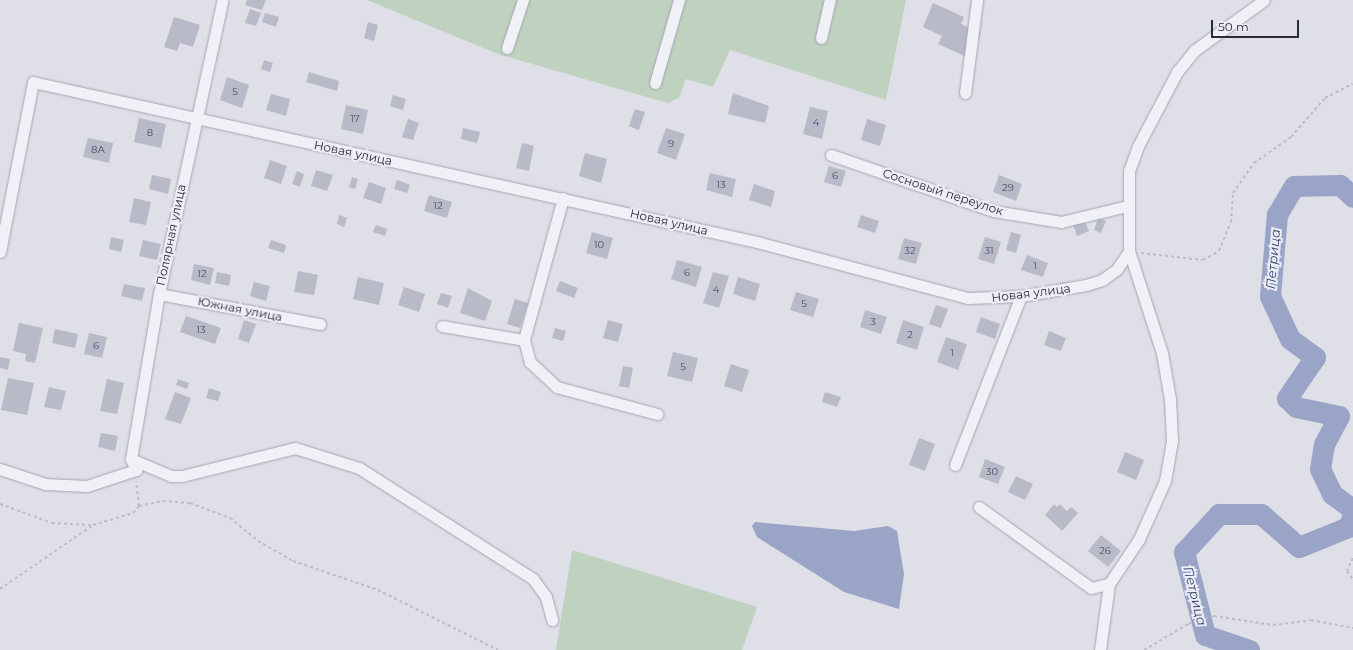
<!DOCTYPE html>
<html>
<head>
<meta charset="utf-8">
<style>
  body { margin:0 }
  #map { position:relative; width:1353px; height:650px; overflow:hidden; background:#dedfe7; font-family:Montserrat,sans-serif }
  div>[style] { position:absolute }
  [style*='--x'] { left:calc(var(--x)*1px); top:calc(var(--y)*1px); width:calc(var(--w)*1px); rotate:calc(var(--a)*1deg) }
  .green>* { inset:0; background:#bfd1bf }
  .water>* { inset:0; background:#9aa4c7 }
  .river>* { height:21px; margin:-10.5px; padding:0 10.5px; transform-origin:10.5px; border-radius:10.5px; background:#9aa4c7 }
  .building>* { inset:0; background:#b8bac7 }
  .path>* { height:2px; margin-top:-1px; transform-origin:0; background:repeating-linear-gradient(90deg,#bcbdc6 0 3px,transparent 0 6px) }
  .roads { filter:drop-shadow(0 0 1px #a4a5b1) drop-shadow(0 0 1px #a4a5b1) }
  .minor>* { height:11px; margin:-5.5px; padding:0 5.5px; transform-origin:5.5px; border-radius:5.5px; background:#f0f1f6 }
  span { translate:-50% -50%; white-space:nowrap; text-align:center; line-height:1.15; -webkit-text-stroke:4px #edeef5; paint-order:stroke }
  .number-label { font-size:10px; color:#4c4e60 }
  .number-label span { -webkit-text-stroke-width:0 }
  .street-label { font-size:12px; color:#282a3d }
  .water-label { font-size:13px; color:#333f70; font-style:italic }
  .scale { position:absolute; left:1211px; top:20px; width:88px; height:18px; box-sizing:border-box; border:2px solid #282a3d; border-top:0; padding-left:5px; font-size:12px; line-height:14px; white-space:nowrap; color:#282a3d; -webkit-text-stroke:3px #edeef5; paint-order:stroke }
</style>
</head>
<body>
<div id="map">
  <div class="green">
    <div style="clip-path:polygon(367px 0,906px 0,886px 100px,730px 50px,713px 87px,686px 79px,679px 98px,668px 103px,498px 54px)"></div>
    <div style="clip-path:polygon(572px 550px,757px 607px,742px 650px,556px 650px)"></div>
  </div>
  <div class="water">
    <div style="clip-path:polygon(755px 522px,854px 531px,888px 526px,897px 531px,904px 574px,899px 609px,844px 592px,757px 537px,752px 526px)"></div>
  </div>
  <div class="river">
    <div style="--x:1353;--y:197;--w:18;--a:-137"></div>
    <div style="--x:1340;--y:185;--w:46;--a:178.8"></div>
    <div style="--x:1294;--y:186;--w:33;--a:121"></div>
    <div style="--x:1277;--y:214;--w:82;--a:94.9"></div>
    <div style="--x:1270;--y:296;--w:47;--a:65.1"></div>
    <div style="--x:1290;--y:339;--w:31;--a:36"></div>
    <div style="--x:1315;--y:357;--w:50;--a:124.3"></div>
    <div style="--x:1287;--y:398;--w:13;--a:45"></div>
    <div style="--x:1296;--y:407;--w:44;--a:11.8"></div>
    <div style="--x:1339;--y:416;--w:32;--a:118"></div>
    <div style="--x:1324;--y:444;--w:25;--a:99"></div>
    <div style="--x:1320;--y:469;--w:28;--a:64"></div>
    <div style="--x:1332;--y:494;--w:26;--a:36"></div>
    <div style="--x:1249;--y:650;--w:46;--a:-161.2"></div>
    <div style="--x:1205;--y:635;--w:86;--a:-104.2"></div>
    <div style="--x:1184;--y:552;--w:52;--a:-47.4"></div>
    <div style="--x:1219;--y:514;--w:42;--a:0"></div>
    <div style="--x:1261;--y:514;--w:50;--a:41"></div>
    <div style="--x:1299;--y:547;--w:53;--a:-22.2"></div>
    <div style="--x:1348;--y:527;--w:13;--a:-67"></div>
  </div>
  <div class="building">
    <div style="clip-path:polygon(247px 0,266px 0,262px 10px,245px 5px)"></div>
    <div style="clip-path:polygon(933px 3px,964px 17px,961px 24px,981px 33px,969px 58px,938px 44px,942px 36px,923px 27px)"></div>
    <div style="clip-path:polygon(250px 9px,261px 13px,256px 26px,245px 23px)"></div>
    <div style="clip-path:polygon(265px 13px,279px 17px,276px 27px,262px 22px)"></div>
    <div style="clip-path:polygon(174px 17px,200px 25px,193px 47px,180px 43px,177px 51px,164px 47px)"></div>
    <div style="clip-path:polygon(368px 22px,378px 25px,374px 41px,364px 38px)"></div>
    <div style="clip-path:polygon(264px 60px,273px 63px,270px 72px,261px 69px)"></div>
    <div style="clip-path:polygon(309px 72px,339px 81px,337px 91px,306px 82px)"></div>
    <div style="clip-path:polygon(227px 77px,249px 85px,242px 108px,220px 100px)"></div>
    <div style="clip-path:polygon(733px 93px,769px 106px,765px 123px,728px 114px)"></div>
    <div style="clip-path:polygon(271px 94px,290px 99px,286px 116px,266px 110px)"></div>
    <div style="clip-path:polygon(393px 95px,406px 99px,403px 110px,390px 106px)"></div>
    <div style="clip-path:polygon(346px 105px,368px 110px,363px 134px,341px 129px)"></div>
    <div style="clip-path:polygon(810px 107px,828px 111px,822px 139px,803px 134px)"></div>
    <div style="clip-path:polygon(635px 109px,645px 112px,639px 130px,629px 126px)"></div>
    <div style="clip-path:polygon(139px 118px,166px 124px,161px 148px,134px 142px)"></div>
    <div style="clip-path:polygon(408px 119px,419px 123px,413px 140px,402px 137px)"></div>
    <div style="clip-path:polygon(867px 119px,886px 125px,880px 146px,861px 140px)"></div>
    <div style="clip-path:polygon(463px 128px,480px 132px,477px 143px,461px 139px)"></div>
    <div style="clip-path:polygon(666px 128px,685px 134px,676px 160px,657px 153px)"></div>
    <div style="clip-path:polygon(88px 138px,113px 143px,109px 163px,83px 157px)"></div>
    <div style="clip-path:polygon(522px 143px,534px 146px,529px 171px,516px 168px)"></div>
    <div style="clip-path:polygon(585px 153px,607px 159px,601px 183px,579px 176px)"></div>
    <div style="clip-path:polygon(270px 160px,287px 166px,281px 184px,264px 178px)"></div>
    <div style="clip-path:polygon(829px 166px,846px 171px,841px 187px,824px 182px)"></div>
    <div style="clip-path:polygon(316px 170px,333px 175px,327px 191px,311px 186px)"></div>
    <div style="clip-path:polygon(297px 171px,304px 174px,300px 187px,292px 184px)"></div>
    <div style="clip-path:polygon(710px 173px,736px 179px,732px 197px,706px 190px)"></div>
    <div style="clip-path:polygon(152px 175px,171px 179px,168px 194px,149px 189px)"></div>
    <div style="clip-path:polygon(999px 175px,1022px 184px,1016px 201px,993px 192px)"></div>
    <div style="clip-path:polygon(352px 177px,358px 179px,355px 189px,349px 187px)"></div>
    <div style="clip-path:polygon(397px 180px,410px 185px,407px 193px,394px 189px)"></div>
    <div style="clip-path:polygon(369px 182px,386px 188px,381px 204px,363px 198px)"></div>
    <div style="clip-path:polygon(754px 184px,775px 191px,771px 207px,749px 200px)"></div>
    <div style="clip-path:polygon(429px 195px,452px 202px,447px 218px,424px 211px)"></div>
    <div style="clip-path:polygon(134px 198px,151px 202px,146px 225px,129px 222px)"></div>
    <div style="clip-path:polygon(339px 215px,347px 218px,344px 227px,337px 224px)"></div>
    <div style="clip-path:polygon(861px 215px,879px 221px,875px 233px,857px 227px)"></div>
    <div style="clip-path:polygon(1098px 218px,1106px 221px,1101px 233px,1094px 230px)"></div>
    <div style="clip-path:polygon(1084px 220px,1089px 231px,1077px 236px,1073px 224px)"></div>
    <div style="clip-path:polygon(376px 225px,387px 229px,385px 236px,373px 232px)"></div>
    <div style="clip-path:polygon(592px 232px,613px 238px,607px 259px,586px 253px)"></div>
    <div style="clip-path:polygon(1011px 232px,1021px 235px,1016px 253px,1006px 250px)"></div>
    <div style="clip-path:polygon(111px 237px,124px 240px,121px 252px,109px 249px)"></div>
    <div style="clip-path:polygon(985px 237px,1001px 242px,994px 264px,978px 259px)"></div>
    <div style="clip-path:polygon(904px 238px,922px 243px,916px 264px,898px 259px)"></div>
    <div style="clip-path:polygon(143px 240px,161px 244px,157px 260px,139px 256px)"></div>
    <div style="clip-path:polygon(271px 240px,286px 245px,284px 253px,268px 248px)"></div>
    <div style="clip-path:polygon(1027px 255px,1048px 263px,1043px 277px,1021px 270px)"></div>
    <div style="clip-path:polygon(677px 260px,702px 267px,696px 287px,671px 279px)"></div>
    <div style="clip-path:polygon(194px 264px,214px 268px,210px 285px,191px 280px)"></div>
    <div style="clip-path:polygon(298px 271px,318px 275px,314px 295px,294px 292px)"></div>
    <div style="clip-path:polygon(217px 272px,231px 275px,229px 286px,215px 283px)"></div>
    <div style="clip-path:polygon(713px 272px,729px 276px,719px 308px,703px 303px)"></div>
    <div style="clip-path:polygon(358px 277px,384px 283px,379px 305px,353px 299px)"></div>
    <div style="clip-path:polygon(738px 277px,760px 284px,755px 301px,733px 294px)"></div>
    <div style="clip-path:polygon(560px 281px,578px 288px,574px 298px,556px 291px)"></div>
    <div style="clip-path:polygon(254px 282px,270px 286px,266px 301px,250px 296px)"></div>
    <div style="clip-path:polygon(124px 284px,145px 288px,142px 301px,121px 296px)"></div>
    <div style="clip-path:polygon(404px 287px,425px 294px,419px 312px,398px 305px)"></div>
    <div style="clip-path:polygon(468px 288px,492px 301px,485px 321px,460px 313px)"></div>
    <div style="clip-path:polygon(796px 292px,819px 299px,813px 317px,790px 310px)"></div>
    <div style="clip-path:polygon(441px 293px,452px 296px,448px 308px,437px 304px)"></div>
    <div style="clip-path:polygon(515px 299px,528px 303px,520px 328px,507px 324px)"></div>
    <div style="clip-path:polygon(936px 305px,948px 309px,941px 328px,929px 324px)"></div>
    <div style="clip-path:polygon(865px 310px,887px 317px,881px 334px,860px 327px)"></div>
    <div style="clip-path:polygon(186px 316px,221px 328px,215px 344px,180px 332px)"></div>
    <div style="clip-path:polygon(981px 317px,1000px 324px,995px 339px,976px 332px)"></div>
    <div style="clip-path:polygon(244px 320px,256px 324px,249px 343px,238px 339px)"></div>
    <div style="clip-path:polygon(608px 320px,623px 324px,618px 342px,603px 338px)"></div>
    <div style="clip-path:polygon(903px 320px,924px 327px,917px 350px,896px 343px)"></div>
    <div style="clip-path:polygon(19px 323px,43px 328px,35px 363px,25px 361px,26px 354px,13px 351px)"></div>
    <div style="clip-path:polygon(555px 328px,566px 331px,563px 341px,552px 338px)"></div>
    <div style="clip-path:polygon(55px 329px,78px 334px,75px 348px,52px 343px)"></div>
    <div style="clip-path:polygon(1049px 331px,1066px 338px,1061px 351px,1044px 345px)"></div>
    <div style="clip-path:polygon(89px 333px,107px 337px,102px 358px,84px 354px)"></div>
    <div style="clip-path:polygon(946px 337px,967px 344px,958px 370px,937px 362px)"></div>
    <div style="clip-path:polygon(673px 352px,698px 358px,692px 382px,667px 376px)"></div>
    <div style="clip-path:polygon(0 357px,10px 359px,8px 370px,0 368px)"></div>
    <div style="clip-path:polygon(731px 364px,749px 370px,742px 392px,724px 386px)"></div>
    <div style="clip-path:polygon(623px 366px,633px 368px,629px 388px,619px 386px)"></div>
    <div style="clip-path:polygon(8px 378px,34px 383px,27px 415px,1px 410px)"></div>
    <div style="clip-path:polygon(107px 379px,124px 383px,117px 414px,100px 411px)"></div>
    <div style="clip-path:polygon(178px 379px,189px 383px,187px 389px,176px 385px)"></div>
    <div style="clip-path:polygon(49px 387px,66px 391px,61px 410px,44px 407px)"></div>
    <div style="clip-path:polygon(209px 388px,221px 392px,218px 401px,206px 398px)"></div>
    <div style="clip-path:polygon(175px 392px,191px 398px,181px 424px,165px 419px)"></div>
    <div style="clip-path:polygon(825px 392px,841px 397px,837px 407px,822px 402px)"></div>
    <div style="clip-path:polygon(101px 433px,118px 436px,115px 451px,98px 447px)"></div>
    <div style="clip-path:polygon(919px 438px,935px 444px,925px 471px,909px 465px)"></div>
    <div style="clip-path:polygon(1125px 452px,1144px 460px,1136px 480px,1117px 472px)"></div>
    <div style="clip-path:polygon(985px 459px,1005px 467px,998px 484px,979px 477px)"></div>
    <div style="clip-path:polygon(1016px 476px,1033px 484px,1025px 500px,1008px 492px)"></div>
    <div style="clip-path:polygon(1054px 504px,1057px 507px,1060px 504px,1067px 511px,1071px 507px,1078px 513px,1062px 531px,1045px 515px)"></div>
    <div style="clip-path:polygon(1101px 535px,1121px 551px,1108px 567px,1088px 551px)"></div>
  </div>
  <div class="path">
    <div style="--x:1141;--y:253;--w:62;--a:6.4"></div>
    <div style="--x:1203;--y:260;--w:18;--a:-29"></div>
    <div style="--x:1219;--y:251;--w:31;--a:-68"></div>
    <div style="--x:1231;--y:222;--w:29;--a:-86"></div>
    <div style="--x:1233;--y:193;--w:37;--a:-55"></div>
    <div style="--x:1254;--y:163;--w:45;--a:-35.1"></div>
    <div style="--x:1291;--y:137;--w:52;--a:-48.9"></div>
    <div style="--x:1325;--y:98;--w:31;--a:-27"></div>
    <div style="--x:0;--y:504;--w:55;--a:20.1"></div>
    <div style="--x:52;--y:523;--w:39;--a:3"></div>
    <div style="--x:139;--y:506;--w:25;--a:-12"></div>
    <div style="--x:163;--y:501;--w:27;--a:4"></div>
    <div style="--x:190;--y:503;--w:43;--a:20.6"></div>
    <div style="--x:230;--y:518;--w:36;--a:39"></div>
    <div style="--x:258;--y:541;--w:40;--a:29.7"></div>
    <div style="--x:293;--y:561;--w:90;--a:18.8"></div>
    <div style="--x:378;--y:590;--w:134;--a:26.6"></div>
    <div style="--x:1353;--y:558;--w:14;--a:115"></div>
    <div style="--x:1347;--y:571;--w:11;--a:56"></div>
    <div style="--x:0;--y:589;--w:113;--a:-34.5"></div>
    <div style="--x:93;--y:525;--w:42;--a:-16.7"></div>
    <div style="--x:133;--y:513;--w:9;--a:-49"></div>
    <div style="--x:139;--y:506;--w:25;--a:-97"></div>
    <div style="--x:1144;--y:650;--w:51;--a:-30.6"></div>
    <div style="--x:1188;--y:624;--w:27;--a:-17"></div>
    <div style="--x:1214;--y:616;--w:60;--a:8.7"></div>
    <div style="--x:1273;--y:625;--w:38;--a:-7"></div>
    <div style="--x:1311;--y:620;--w:43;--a:10.8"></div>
  </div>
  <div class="roads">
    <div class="minor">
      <div style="--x:821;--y:38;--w:39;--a:-77"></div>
      <div style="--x:507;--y:48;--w:51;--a:-71.6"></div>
      <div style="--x:655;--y:83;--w:86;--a:-73.9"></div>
      <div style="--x:965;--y:93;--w:94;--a:-82.6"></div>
      <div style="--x:831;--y:155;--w:172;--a:19"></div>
      <div style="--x:994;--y:211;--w:68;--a:9.3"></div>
      <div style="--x:1061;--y:222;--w:68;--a:-13.6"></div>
      <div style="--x:563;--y:198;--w:147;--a:105.4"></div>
      <div style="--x:524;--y:340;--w:23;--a:75"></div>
      <div style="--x:530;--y:362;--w:37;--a:43"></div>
      <div style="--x:557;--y:387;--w:104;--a:15.1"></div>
      <div style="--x:0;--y:252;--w:173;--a:-79"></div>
      <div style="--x:33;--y:82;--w:741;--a:12.46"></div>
      <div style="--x:757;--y:242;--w:218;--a:14.9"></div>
      <div style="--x:968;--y:298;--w:53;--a:-2.2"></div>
      <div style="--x:1021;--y:296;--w:66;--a:-9.6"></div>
      <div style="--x:1086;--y:285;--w:17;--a:-17"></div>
      <div style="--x:1102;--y:280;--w:19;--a:-36"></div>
      <div style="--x:1117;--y:269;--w:22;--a:-56"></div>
      <div style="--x:159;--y:294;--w:164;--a:10.6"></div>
      <div style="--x:442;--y:326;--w:83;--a:9.7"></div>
      <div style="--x:131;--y:459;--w:43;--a:23"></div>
      <div style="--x:171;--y:476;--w:11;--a:0"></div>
      <div style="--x:182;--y:476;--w:116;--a:-13.9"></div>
      <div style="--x:295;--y:448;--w:67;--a:17.4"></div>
      <div style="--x:359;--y:468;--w:206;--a:32.5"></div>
      <div style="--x:533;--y:579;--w:22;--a:54"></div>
      <div style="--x:546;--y:597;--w:24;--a:75"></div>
      <div style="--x:955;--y:465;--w:181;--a:-68.7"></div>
      <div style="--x:0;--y:469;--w:47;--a:18.4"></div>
      <div style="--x:45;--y:484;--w:42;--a:2.7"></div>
      <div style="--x:87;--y:486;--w:52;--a:-18.1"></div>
      <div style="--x:136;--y:470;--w:12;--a:-114"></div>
      <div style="--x:131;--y:459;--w:167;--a:-80.4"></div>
      <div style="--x:159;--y:294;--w:299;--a:-77.8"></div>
      <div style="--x:979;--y:507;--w:138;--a:35.9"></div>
      <div style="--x:1091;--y:588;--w:18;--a:-13"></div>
      <div style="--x:1100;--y:650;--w:67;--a:-82.2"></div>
      <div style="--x:1109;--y:584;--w:54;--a:-56.3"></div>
      <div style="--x:1139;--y:539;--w:64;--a:-65.9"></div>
      <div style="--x:1165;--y:481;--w:41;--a:-80.1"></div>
      <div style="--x:1172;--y:441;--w:42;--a:-92.7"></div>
      <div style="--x:1170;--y:399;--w:47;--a:-99.9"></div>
      <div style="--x:1162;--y:353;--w:107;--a:-107.9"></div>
      <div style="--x:1129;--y:251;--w:80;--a:-90"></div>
      <div style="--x:1129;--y:171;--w:27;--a:-70"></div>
      <div style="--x:1138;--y:146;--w:84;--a:-62.2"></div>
      <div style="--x:1177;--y:72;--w:28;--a:-51"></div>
      <div style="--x:1195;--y:50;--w:85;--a:-35.9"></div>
    </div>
  </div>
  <div class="number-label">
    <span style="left:235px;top:92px">5</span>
    <span style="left:355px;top:119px">17</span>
    <span style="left:816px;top:123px">4</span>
    <span style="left:150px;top:133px">8</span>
    <span style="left:671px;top:144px">9</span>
    <span style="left:98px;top:150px">8А</span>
    <span style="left:835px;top:176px">6</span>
    <span style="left:721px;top:185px">13</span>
    <span style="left:1008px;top:188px">29</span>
    <span style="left:438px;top:206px">12</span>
    <span style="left:599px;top:245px">10</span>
    <span style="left:910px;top:251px">32</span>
    <span style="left:989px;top:251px">31</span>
    <span style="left:1035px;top:266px">1</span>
    <span style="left:687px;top:273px">6</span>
    <span style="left:202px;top:274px">12</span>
    <span style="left:716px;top:290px">4</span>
    <span style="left:804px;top:304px">5</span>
    <span style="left:873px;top:322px">3</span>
    <span style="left:201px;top:330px">13</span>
    <span style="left:910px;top:335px">2</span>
    <span style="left:96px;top:346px">6</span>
    <span style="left:952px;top:353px">1</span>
    <span style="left:683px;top:367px">5</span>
    <span style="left:992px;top:472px">30</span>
    <span style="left:1105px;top:551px">26</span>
  </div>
  <div class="street-label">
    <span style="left:353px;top:153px;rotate:12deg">Новая улица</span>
    <span style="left:943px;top:192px;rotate:18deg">Сосновый переулок</span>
    <span style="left:669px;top:222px;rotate:13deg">Новая улица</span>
    <span style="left:171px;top:235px;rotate:-78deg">Полярная улица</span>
    <span style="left:1031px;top:293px;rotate:-7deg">Новая улица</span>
    <span style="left:240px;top:309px;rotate:11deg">Южная улица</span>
  </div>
  <div class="water-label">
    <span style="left:1273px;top:259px;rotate:-85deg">Петрица</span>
    <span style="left:1195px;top:596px;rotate:76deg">Петрица</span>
  </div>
  <div class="scale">50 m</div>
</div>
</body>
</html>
